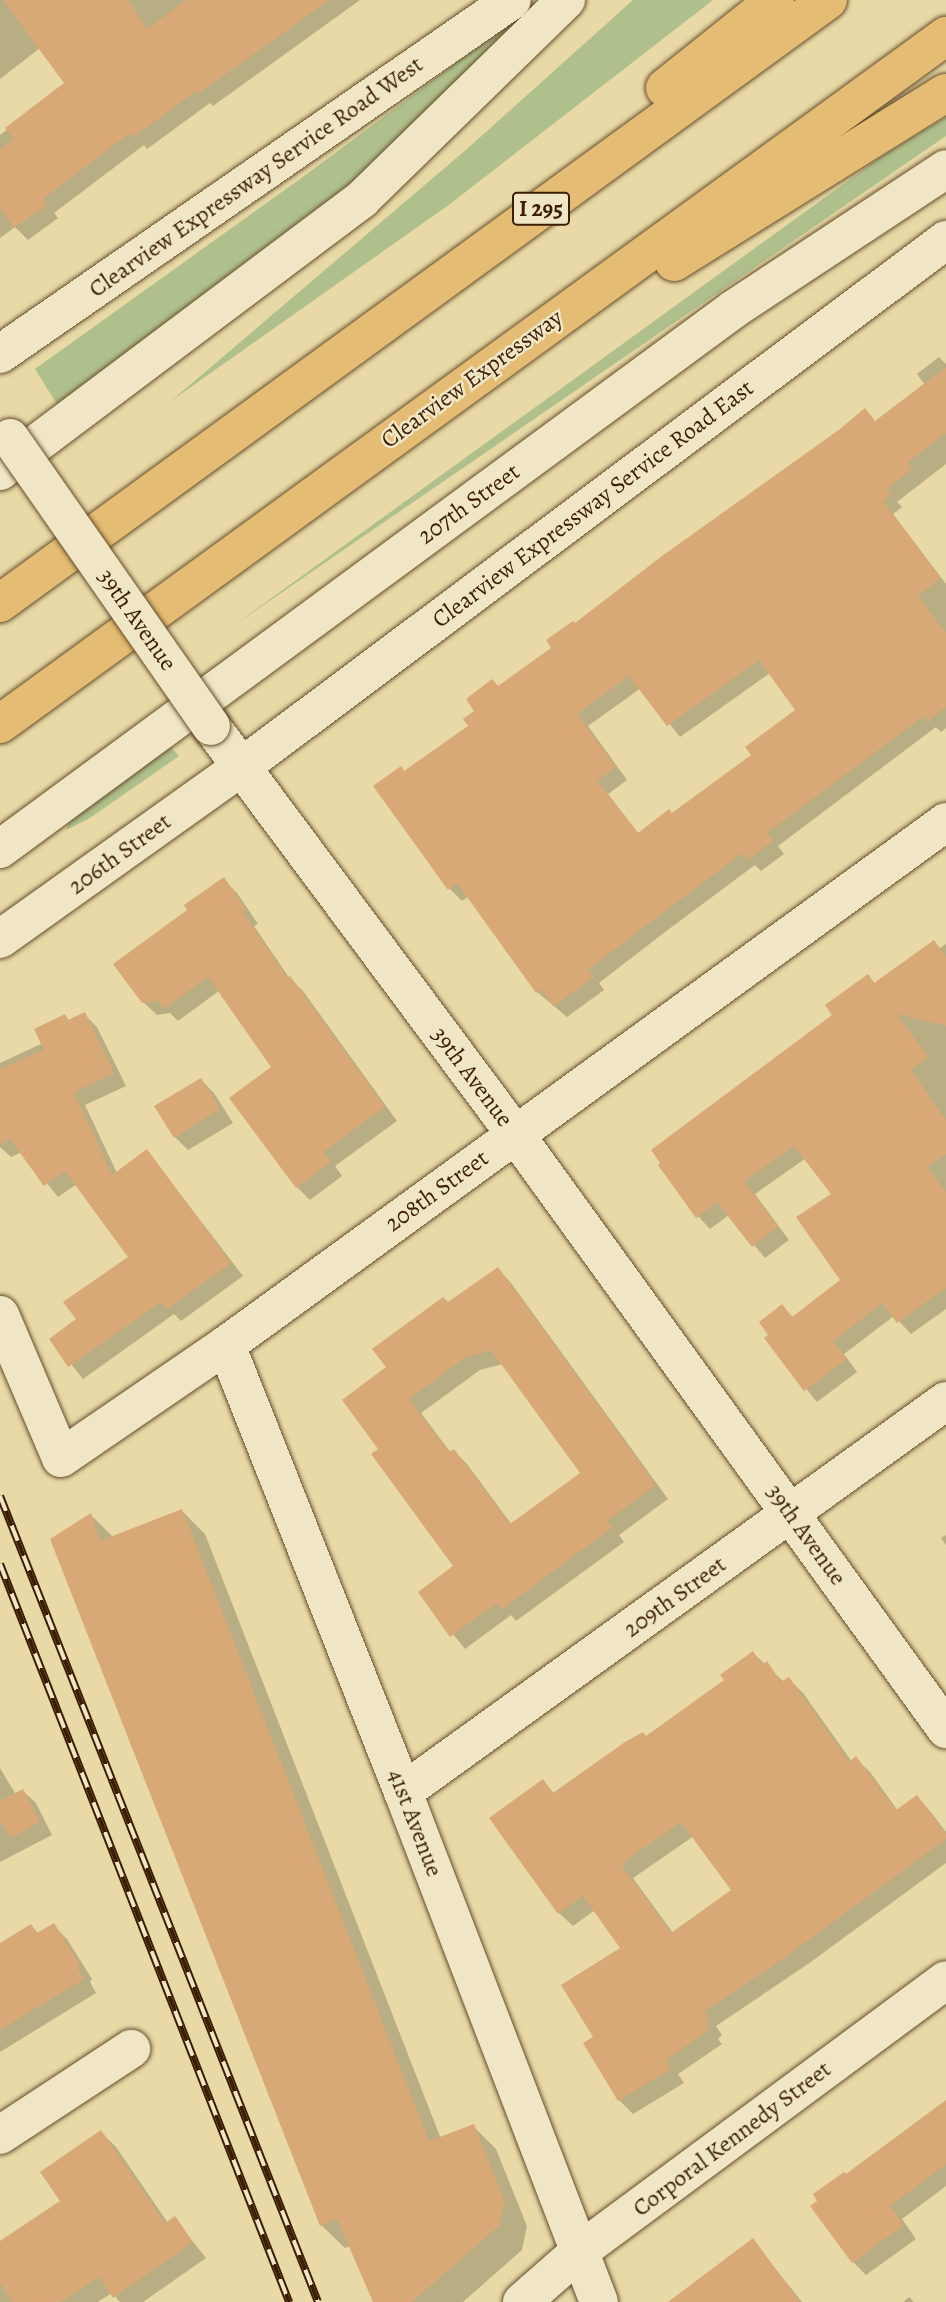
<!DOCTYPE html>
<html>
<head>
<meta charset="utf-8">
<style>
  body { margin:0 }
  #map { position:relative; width:946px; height:2302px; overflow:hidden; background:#e8d9a6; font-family:Alegreya,serif }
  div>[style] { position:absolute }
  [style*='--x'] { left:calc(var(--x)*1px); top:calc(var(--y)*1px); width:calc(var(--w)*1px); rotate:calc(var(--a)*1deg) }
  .green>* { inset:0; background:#afc08c }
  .shadow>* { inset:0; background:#0003 }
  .building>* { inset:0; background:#d8a876 }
  .roads { filter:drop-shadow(0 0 2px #664d2c) drop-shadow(0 0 2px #664d2c) }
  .minor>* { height:38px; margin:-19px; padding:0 19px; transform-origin:19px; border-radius:19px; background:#f0e6c5 }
  .tertiary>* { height:38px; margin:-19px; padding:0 19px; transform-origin:19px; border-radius:19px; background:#f0e6c5 }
  .motorway>* { height:38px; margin:-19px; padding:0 19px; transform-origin:19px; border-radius:19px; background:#e4bc73 }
  .rail>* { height:8px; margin-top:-4px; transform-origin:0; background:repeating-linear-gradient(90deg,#f0e6c5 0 16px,#3b1e04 0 32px); box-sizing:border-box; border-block:2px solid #3b1e04 }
  .bridges { filter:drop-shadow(0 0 2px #664d2c) drop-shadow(0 0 2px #664d2c) }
  .minor-bridge>* { height:38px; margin:-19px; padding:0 19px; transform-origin:19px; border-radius:19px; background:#f0e6c5 }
  span { translate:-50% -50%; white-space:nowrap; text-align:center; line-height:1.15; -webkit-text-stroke:5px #f0e6c5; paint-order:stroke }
  .shield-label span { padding:2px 5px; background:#f0e6c5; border:2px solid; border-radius:5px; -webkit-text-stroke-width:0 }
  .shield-label { font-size:23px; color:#3b1e04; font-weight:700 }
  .street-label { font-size:24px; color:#3b1e04 }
</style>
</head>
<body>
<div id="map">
  <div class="green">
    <div style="clip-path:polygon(541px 0,339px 202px,63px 414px,35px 369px,300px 179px)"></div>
    <div style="clip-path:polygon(633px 0,713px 0,450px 204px,171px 401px,467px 149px)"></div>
    <div style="clip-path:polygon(946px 117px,946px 136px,233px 626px,878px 159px)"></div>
    <div style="clip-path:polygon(167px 743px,179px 756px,90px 818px,66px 830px,74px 811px)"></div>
  </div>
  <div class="shadow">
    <div style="clip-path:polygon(0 0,360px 0,213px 106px,210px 103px,147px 149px,144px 145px,54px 213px,58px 218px,28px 240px,15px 227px,0 238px,0 135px,67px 83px,40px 48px,0 79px)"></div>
    <div style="clip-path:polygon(evenodd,939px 357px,946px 364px,946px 464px,897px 502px,902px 507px,893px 514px,946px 584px,946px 728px,941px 732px,936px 727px,778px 846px,784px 854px,761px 871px,755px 865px,665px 932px,599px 983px,604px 990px,567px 1017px,537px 992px,469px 896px,462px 901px,450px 889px,376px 786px,405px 773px,471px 726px,499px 688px,553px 648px,575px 625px,876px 422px,925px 385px,917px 374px,939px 357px,770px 673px,797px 711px,754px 755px,672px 815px,639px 834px,608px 794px,627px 780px,588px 726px,641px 688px,680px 737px,770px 673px)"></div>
    <div style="clip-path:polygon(224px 880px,237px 893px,258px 924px,254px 926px,290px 979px,303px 991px,397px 1121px,335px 1166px,342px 1176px,310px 1200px,297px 1187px,273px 1067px,219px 991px,178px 1021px,170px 1013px,157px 1015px,143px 1002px,190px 910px)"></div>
    <div style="clip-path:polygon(934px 942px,940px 948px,946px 944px,946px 1309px,911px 1334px,894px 1316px,844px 1354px,857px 1372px,817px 1402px,766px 1339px,771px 1335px,782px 1307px,794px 1318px,843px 1280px,833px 1195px,806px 1158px,755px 1194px,789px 1240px,765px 1258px,729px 1215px,710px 1229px,698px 1216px,834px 1015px,867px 976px,876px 984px)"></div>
    <div style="clip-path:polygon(84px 1014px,97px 1027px,126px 1086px,85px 1105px,117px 1173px,147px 1151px,243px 1276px,181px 1321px,174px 1314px,83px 1379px,51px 1339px,78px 1320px,131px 1257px,77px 1184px,58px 1197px,22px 1152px,11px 1157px,0 1147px,0 1063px,43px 1043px,65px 1016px,70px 1021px)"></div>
    <div style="clip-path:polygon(201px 1080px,214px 1093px,233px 1123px,188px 1150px,175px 1137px)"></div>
    <div style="clip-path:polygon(evenodd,498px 1269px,511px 1283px,668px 1499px,619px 1535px,624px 1542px,516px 1621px,511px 1615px,465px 1649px,420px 1593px,456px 1567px,380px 1449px,388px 1367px,448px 1304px,498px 1269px,503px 1364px,582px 1474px,512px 1525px,467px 1464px,454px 1451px,451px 1453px,421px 1413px,480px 1370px,503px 1364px)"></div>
    <div style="clip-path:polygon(182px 1511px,205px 1534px,441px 2139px,473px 2126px,496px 2149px,527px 2226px,522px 2250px,463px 2302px,375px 2302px,351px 2246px,345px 2248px,321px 2225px,91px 1515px,114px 1538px)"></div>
    <div style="clip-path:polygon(946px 1535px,946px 1545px,941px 1538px)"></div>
    <div style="clip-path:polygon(evenodd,753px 1653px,784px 1682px,789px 1679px,803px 1693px,852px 1762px,856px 1759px,870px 1772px,898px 1811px,917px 1797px,930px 1811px,946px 1832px,946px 1863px,808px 1964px,716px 2026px,722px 2035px,718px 2039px,722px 2044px,678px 2074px,684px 2083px,633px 2114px,619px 2100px,595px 2037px,622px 1949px,595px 1910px,573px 1926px,559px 1913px,542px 1781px,555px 1794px,646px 1737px,726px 1680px,753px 1653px,694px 1836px,734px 1891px,673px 1933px,633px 1878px,694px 1836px)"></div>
    <div style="clip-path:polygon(0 1768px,16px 1795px,23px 1791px,36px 1803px,52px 1835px,0 1862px)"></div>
    <div style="clip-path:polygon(53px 1925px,67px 1939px,92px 1979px,90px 1982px,96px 1993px,0 2052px,0 1945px,31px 1926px,39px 1934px)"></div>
    <div style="clip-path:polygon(946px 2102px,946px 2186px,902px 2219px,916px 2239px,866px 2275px,853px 2262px,846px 2176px)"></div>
    <div style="clip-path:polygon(101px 2132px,116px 2147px,168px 2223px,174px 2218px,206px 2258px,143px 2302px,120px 2302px,112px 2293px,98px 2302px,0 2302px,0 2242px,63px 2201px)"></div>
    <div style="clip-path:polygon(753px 2241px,802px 2302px,678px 2302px)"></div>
    <div style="clip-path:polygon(909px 2297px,914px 2302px,903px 2302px)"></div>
  </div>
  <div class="building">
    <div style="clip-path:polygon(3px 0,128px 0,147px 29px,186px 0,329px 0,198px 94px,196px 91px,133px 137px,130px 133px,43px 199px,47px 205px,14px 228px,0 208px,0 149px,14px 139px,5px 128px,64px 83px)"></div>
    <div style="clip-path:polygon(evenodd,946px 367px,946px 433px,907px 463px,912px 469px,887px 489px,891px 494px,883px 501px,941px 578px,918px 596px,946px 633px,946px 707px,928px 721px,924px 716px,767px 833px,773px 841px,748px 860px,742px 853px,653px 920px,588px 970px,594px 977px,553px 1006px,541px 989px,536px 993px,457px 883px,448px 890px,373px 786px,401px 766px,404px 771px,468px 726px,463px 719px,474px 711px,466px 699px,492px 679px,498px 686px,551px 648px,546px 640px,573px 621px,575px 623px,662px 556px,840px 429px,865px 408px,875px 421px,946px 367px,759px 660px,795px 710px,745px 747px,751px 755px,672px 813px,669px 809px,638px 833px,597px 781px,616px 767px,577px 714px,629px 676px,667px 726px,759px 660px)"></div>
    <div style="clip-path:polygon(224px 877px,246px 910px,243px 912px,287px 978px,290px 976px,385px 1107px,323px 1152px,331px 1162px,296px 1188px,229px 1098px,271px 1067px,208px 977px,164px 1009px,158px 1001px,142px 1003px,113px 964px,187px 910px,184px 905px)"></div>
    <div style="clip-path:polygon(934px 940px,946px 957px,946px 1026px,897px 1014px,928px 1057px,911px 1070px,946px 1120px,946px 1154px,927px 1167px,946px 1192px,946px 1288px,897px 1323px,882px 1303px,833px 1341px,847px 1359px,804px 1391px,764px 1338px,768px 1335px,759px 1322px,782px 1304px,792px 1317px,840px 1280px,796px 1217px,831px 1194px,794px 1146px,744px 1181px,778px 1227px,752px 1247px,717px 1202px,696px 1218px,658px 1165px,660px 1163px,651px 1150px,832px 1015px,825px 1005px,868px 974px,874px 983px)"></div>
    <div style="clip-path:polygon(85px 1012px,114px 1073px,74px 1092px,112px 1175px,147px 1149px,231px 1263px,167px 1309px,161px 1302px,68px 1367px,49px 1339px,76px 1319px,63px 1302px,128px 1257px,65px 1171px,44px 1186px,10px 1139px,0 1144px,0 1069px,44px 1050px,34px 1029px,65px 1014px,68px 1020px)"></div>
    <div style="clip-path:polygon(201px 1078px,220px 1109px,174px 1138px,154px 1106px)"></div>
    <div style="clip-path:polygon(evenodd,498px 1267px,656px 1485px,607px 1521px,612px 1528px,502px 1609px,497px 1603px,450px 1637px,418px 1592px,453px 1566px,371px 1454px,378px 1449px,342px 1400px,386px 1367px,372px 1349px,443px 1297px,448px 1302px,498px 1267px,491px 1350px,580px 1473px,510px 1524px,454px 1449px,449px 1452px,409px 1399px,466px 1357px,491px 1350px)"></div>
    <div style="clip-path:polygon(182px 1509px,429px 2141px,474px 2124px,505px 2202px,499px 2226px,412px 2302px,373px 2302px,337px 2219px,320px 2226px,50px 1539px,91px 1513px,100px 1541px)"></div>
    <div style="clip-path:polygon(evenodd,753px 1651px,762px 1665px,767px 1661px,781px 1682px,789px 1677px,849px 1762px,856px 1756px,896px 1810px,917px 1795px,946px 1834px,946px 1839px,794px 1951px,704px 2012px,710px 2020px,705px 2024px,709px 2030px,666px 2060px,671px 2069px,618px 2101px,583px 2043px,593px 2037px,561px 1985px,620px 1948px,583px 1896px,558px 1914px,489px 1818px,543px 1779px,553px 1793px,625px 1742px,643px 1732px,646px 1736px,724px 1680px,720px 1675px,753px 1651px,681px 1822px,731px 1890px,671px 1933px,621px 1864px,681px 1822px)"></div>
    <div style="clip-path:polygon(23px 1789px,40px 1822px,11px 1838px,0 1820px,0 1801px)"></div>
    <div style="clip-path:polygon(54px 1923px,80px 1965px,77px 1968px,84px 1979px,0 2030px,0 1943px,31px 1924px,37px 1933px)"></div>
    <div style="clip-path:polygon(946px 2100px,946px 2164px,890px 2206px,904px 2225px,852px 2263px,810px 2206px,817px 2201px,813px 2194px,844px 2172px,846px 2174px)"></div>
    <div style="clip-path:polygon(101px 2130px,165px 2223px,175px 2216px,193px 2242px,113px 2298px,99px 2277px,61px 2302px,12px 2302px,0 2283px,0 2241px,60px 2201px,40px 2172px)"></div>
    <div style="clip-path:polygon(753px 2238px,800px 2302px,668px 2302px)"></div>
  </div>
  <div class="roads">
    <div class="minor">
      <div style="--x:0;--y:354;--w:622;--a:-34.66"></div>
      <div style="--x:211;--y:726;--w:509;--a:53.31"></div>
      <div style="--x:515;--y:1134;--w:735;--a:54.08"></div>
      <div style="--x:0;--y:939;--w:295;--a:-35.5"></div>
      <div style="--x:240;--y:768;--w:882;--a:-36.79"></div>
      <div style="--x:0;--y:1315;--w:155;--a:66.9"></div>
      <div style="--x:61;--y:1458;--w:200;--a:-34.4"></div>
      <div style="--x:226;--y:1345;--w:890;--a:-35.99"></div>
      <div style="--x:226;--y:1345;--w:481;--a:68.4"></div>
      <div style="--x:403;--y:1792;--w:546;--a:68.98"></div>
      <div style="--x:403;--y:1792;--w:669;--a:-35.76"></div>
      <div style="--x:0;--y:2135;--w:157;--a:-33.3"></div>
      <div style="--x:522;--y:2302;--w:77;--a:-41.3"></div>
      <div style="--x:580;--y:2251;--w:455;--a:-36.5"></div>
    </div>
    <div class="tertiary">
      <div style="--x:0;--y:471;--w:453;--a:-36.9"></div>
      <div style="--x:362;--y:199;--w:285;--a:-44.3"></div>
      <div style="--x:0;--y:849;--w:911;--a:-36.34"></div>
      <div style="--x:734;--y:309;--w:254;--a:-33.4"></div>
    </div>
    <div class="motorway">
      <div style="--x:665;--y:88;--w:141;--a:-38.7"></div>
      <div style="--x:674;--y:262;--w:320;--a:-31.9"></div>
      <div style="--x:0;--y:603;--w:1024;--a:-36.06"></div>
      <div style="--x:0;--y:724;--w:1170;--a:-36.03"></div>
    </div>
  </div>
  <div class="rail">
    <div style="--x:0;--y:1496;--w:866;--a:68.47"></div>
    <div style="--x:0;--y:1564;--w:793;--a:68.61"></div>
  </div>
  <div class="bridges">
    <div class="minor-bridge">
      <div style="--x:10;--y:438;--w:351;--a:55.1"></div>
    </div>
  </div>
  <div class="shield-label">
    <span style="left:541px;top:209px">I 295</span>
  </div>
  <div class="street-label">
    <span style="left:256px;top:177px;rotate:-35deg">Clearview Expressway Service Road West</span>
    <span style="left:472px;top:379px;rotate:-36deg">Clearview Expressway</span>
    <span style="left:469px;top:504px;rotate:-36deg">207th Street</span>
    <span style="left:593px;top:504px;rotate:-37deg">Clearview Expressway Service Road East</span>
    <span style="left:137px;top:620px;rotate:55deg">39th Avenue</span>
    <span style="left:120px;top:854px;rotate:-36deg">206th Street</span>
    <span style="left:472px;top:1077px;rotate:53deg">39th Avenue</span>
    <span style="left:437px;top:1191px;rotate:-36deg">208th Street</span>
    <span style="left:806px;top:1535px;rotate:54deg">39th Avenue</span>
    <span style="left:675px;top:1597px;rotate:-36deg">209th Street</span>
    <span style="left:415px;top:1823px;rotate:69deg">41st Avenue</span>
    <span style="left:732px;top:2139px;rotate:-37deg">Corporal Kennedy Street</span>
  </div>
</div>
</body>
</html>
